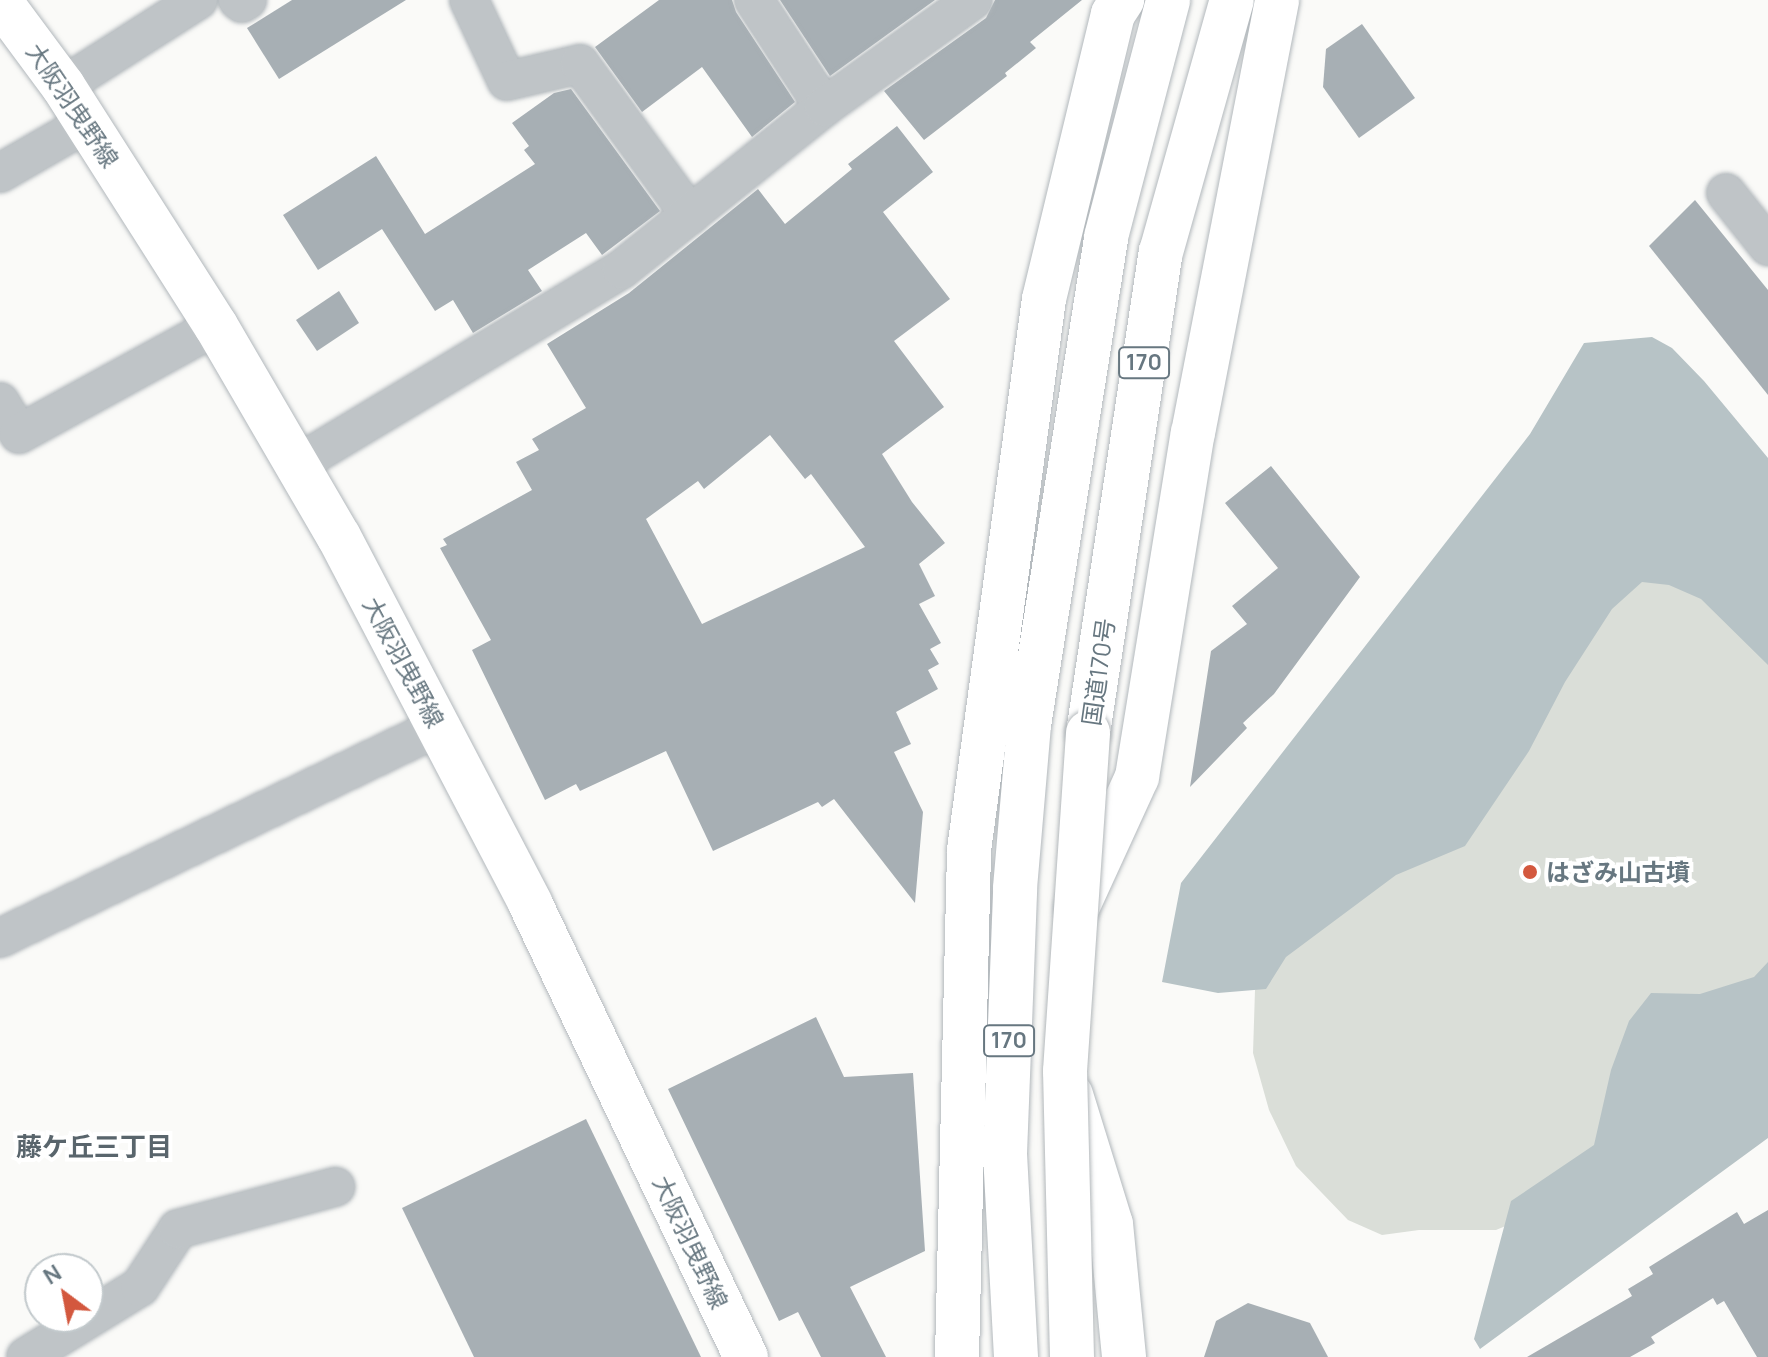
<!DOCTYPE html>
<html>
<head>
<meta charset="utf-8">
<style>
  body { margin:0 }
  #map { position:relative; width:1768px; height:1357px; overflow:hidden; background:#fafaf8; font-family:Manrope,"Noto Sans JP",sans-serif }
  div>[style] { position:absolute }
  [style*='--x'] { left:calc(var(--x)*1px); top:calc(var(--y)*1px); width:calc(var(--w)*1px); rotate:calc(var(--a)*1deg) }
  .green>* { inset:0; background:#daded8 }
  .water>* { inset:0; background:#b7c3c6 }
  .building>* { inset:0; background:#a7afb4 }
  .roads { filter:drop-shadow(0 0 2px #b2b8bc) drop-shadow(0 0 2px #b2b8bc) }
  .street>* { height:38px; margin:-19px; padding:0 19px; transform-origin:19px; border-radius:19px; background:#bfc4c7 }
  .secondary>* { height:44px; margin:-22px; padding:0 22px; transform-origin:22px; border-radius:22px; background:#fff }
  .highway>* { height:44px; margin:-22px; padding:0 22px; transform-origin:22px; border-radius:22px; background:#fff }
  .bridges { filter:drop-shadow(0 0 2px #b3b8bb) drop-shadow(0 0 2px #b3b8bb) }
  .highway-bridge>* { height:44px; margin:-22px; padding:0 22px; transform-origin:22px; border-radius:22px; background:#fff }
  .dots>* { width:22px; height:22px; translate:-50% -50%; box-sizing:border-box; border:4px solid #fff; border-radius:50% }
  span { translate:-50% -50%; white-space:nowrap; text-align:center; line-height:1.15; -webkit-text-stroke:8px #fff; paint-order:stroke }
  .shield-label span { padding:2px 6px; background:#fff; border:2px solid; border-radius:6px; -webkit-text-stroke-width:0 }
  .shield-label { font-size:22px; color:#677780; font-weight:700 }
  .street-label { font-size:24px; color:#677780 }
  .poi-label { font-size:24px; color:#677780; font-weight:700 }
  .left { translate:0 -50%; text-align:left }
  .neighbourhood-label { font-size:26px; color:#59656c; font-weight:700 }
  .north { position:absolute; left:24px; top:1253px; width:80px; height:80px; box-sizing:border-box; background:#fff; border:2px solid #c2c9cc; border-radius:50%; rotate:328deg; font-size:22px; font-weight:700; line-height:32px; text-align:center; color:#677780 }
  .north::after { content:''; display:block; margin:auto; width:28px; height:36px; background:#d3583e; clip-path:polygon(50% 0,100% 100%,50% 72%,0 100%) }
</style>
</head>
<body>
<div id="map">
  <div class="green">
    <div style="clip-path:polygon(1641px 559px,1713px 605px,1768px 660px,1768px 1004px,1558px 1204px,1496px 1230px,1419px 1230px,1382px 1235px,1348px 1220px,1296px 1166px,1269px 1110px,1253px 1053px,1255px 990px)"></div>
  </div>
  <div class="water">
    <div style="clip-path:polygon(1652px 337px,1672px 348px,1704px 381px,1768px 458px,1768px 665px,1701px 599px,1669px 585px,1642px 582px,1612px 609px,1565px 682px,1529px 751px,1465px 846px,1396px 875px,1286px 957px,1266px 989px,1218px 993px,1162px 982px,1181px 883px,1530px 434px,1584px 343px)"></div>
    <div style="clip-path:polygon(1768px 962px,1768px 1138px,1480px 1349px,1474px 1339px,1511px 1201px,1594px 1145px,1611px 1070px,1629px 1021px,1651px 993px,1700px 994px,1754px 977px)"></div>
  </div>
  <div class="building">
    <div style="clip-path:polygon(292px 0,406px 0,279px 79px,247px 28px)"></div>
    <div style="clip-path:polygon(659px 0,732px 0,736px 12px,795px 102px,752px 137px,702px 67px,642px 112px,595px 47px)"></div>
    <div style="clip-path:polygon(780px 0,935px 0,830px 76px)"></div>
    <div style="clip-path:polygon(995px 0,1082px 0,1030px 42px,1036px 48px,1005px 73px,1007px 76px,924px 140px,884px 91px,986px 18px)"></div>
    <div style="clip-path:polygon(1362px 24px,1415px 98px,1359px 138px,1323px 87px,1326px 49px)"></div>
    <div style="clip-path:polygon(571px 89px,660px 211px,602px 255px,586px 233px,528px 270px,542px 291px,473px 333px,453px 300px,435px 311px,382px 229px,318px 270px,283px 215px,376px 156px,425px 234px,535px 164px,524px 150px,529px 146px,512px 123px,554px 93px)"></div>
    <div style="clip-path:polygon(evenodd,897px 126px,933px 172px,883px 212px,950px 299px,894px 341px,944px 407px,882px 454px,912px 502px,945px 543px,919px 564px,935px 596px,919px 604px,941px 643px,930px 649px,939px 664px,928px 670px,938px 689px,896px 712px,911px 744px,894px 752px,923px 812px,915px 903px,834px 799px,822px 807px,818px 802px,713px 851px,666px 751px,580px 791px,576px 784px,545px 800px,472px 650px,491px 640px,440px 548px,447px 545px,443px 539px,532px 490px,516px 462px,539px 450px,532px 439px,586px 408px,547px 344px,629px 293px,758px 189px,785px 224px,852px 169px,848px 164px,897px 126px,770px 435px,805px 479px,811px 474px,865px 547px,702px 624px,646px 519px,698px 481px,704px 489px,770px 435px)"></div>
    <div style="clip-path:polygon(1695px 200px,1768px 290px,1768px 395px,1649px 246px)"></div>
    <div style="clip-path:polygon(339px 291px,359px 323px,317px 351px,296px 320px)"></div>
    <div style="clip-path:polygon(1271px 466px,1360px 577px,1274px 694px,1243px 723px,1247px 728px,1190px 787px,1211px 651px,1247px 624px,1232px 606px,1278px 568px,1225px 503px)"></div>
    <div style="clip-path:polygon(816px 1017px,844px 1077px,913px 1073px,925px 1251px,850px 1287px,886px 1357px,821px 1357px,798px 1312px,779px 1321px,668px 1089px)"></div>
    <div style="clip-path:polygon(586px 1119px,701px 1357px,474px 1357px,402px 1208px)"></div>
    <div style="clip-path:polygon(1768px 1210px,1768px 1357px,1757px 1357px,1724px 1301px,1717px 1305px,1713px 1298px,1651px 1337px,1655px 1343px,1630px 1357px,1527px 1357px,1632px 1296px,1628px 1289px,1653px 1274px,1649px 1267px,1737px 1212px,1744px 1224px)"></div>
    <div style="clip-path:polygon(1248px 1303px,1310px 1323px,1328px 1357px,1204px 1357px,1216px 1321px)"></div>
  </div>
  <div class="roads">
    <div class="street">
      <div style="--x:238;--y:0;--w:5;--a:37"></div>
      <div style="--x:242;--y:3;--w:6;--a:-31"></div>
      <div style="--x:469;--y:0;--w:89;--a:64.9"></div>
      <div style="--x:507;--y:81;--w:75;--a:-13.1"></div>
      <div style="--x:580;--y:64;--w:187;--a:53.9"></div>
      <div style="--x:754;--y:0;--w:128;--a:56.8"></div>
      <div style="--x:63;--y:86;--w:160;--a:-32.5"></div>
      <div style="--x:0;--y:173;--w:100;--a:-29.9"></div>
      <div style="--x:1726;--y:193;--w:68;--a:51.6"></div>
      <div style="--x:0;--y:402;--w:37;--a:59"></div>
      <div style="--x:19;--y:434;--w:225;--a:-28.7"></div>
      <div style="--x:296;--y:465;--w:380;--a:-31"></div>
      <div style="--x:622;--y:269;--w:259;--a:-38.7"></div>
      <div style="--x:824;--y:107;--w:183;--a:-35.7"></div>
      <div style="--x:0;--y:938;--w:486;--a:-25.7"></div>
      <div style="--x:26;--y:1357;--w:134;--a:-31.6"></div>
      <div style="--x:140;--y:1287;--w:69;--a:-56.8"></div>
      <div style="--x:178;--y:1229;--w:163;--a:-15"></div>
    </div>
    <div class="secondary">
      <div style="--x:0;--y:1;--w:106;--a:53.5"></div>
      <div style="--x:63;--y:86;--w:285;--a:57.5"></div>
      <div style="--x:216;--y:326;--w:244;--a:59.8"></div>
      <div style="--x:339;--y:537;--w:413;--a:62.4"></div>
      <div style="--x:530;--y:903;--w:503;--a:64.56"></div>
    </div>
    <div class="highway">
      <div style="--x:1088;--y:733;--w:487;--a:-81.4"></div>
      <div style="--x:1161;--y:252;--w:262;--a:-74.3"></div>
      <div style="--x:1077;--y:908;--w:144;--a:-65.4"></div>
      <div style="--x:1137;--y:777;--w:349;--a:-80.8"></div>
      <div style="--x:1193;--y:433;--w:441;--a:-79"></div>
      <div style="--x:1071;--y:1095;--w:135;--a:72.8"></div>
      <div style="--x:1111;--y:1224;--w:134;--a:84.4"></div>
      <div style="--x:957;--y:1357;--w:507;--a:-88.64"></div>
      <div style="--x:969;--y:850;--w:556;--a:-82.25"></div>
      <div style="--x:1044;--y:299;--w:293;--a:-76.4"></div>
      <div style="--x:1113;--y:14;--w:17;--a:-57"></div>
      <div style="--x:1016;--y:1357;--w:203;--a:-93.1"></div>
      <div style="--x:1005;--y:1154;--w:266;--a:-87.8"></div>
      <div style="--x:1015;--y:888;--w:164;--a:-85.1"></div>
      <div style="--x:1029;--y:725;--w:494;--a:-81"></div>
      <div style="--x:1106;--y:237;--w:245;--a:-75.3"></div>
    </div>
  </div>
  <div class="bridges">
    <div class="highway-bridge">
      <div style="--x:1072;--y:1357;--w:286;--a:-91.4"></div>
      <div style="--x:1065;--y:1071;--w:339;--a:-86.1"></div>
    </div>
  </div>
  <div class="dots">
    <div style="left:1530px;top:872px;background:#d3583e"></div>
  </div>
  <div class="shield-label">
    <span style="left:1144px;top:363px">170</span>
    <span style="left:1009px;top:1041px">170</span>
  </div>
  <div class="street-label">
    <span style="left:73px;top:105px;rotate:56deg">大阪羽曳野線</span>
    <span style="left:404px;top:662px;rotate:62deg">大阪羽曳野線</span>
    <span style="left:1098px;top:672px;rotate:-82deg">国道170号</span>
    <span style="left:691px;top:1242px;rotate:65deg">大阪羽曳野線</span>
  </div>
  <div class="poi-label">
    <span class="left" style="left:1546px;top:872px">はざみ山古墳</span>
  </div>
  <div class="neighbourhood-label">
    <span style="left:94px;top:1147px">藤ケ丘三丁目</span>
  </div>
  <div class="north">N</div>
</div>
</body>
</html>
